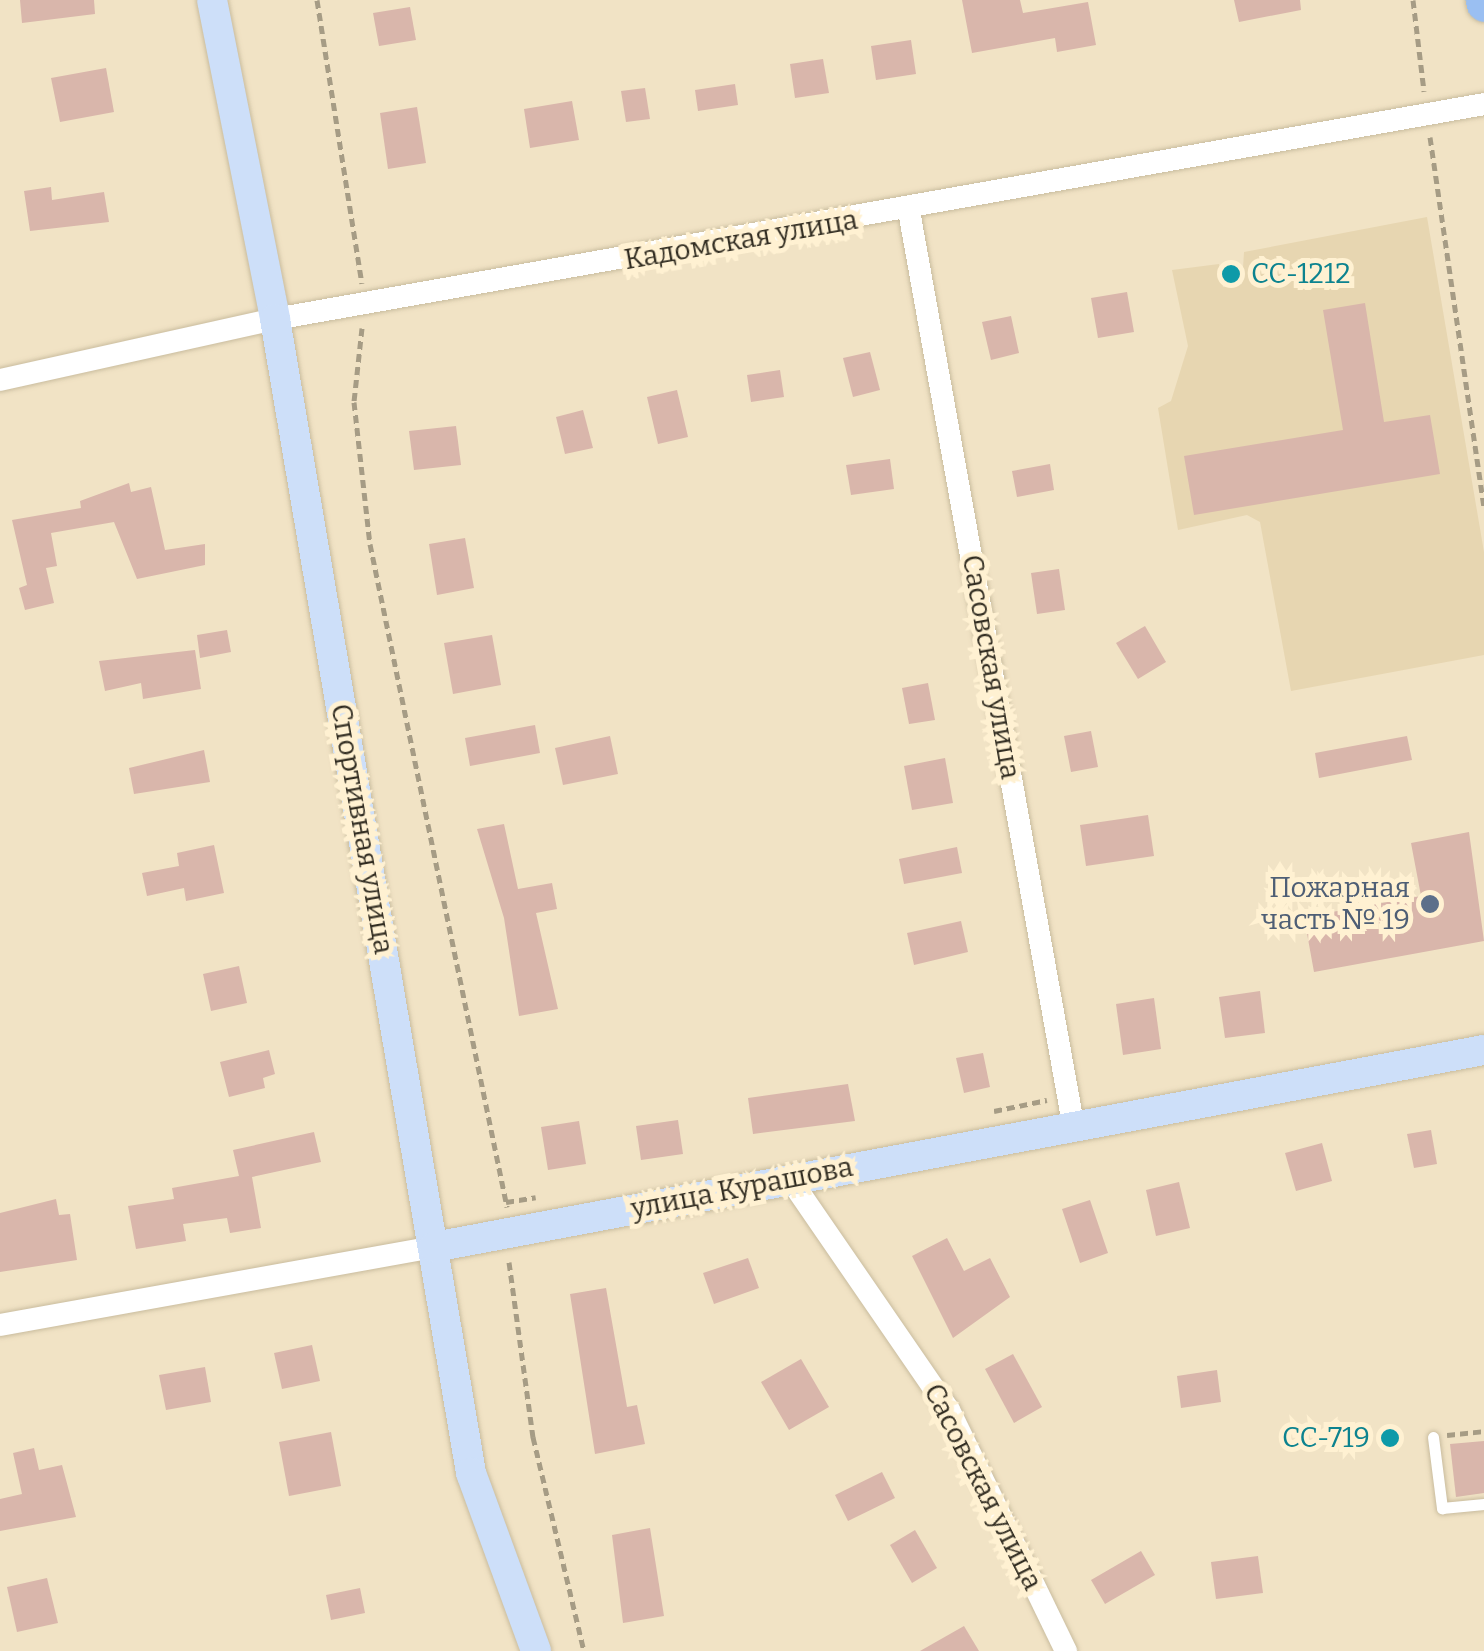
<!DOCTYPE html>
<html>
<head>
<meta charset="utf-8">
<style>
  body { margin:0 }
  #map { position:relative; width:1484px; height:1651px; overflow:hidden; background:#f1e3c5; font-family:Bitter,serif }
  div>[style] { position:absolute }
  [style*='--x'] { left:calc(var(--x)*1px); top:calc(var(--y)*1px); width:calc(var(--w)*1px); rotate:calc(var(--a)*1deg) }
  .built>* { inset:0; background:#e7d6b1 }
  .building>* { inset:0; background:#d9b6ab }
  .path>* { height:5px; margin-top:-2.5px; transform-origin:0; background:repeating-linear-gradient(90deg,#a69c85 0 8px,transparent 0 13px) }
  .roads { filter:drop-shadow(0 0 2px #c9bc9e) drop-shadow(0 0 2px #c9bc9e) }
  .lane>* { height:11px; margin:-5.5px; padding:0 5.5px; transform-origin:5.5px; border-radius:5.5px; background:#fff }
  .street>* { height:22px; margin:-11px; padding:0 11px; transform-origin:11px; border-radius:11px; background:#fff }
  .secondary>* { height:30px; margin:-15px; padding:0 15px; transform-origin:15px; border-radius:15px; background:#cddff9 }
  .primary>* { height:35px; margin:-17.5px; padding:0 17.5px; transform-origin:17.5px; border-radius:17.5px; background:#9abff2 }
  .dots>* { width:28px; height:28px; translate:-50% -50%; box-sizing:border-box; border:5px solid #fff1d2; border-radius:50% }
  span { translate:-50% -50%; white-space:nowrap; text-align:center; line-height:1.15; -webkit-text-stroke:10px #fff1d2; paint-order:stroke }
  .street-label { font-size:28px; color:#312c21 }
  .culture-label { font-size:28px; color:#0d838f }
  .left { translate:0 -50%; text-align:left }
  .right { translate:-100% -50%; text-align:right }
  .service-label { font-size:28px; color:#4e5e75 }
</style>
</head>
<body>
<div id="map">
  <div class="built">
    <div style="clip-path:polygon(1427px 217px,1484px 552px,1484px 655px,1291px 691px,1260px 522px,1247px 515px,1178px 530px,1158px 408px,1171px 401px,1188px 346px,1172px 270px,1219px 264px,1223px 287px,1242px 284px,1244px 252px)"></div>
  </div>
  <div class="building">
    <div style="clip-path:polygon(20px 0,94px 0,95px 14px,22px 23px)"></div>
    <div style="clip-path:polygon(962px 0,1020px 0,1023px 13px,1088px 2px,1096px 45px,1057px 52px,1055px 38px,972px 53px)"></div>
    <div style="clip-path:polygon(1234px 0,1300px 0,1301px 10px,1239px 22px)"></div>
    <div style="clip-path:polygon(410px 7px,416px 40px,379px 46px,373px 13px)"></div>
    <div style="clip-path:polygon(911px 40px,916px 74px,876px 80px,871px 46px)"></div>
    <div style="clip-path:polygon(823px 59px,829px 93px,795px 98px,790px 64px)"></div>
    <div style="clip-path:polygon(106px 68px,114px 112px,60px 122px,51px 78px)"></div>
    <div style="clip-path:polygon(735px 84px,738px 105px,698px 111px,695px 90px)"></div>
    <div style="clip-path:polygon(645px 88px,650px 119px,626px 122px,621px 91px)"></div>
    <div style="clip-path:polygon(572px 101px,579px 140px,530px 148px,524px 109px)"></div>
    <div style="clip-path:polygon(417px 107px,426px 163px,388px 169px,380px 113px)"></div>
    <div style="clip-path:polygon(51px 187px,52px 200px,104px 192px,109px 222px,30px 231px,24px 191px)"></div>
    <div style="clip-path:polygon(1127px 292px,1134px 332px,1098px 338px,1091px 298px)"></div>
    <div style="clip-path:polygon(1365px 303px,1384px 422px,1430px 415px,1440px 474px,1194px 515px,1184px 456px,1343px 430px,1323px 310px)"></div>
    <div style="clip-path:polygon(1011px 316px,1019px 353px,991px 360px,982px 322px)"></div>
    <div style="clip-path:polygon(870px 352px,880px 390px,853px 397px,843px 358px)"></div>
    <div style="clip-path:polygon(780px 370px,784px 397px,751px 402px,747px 375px)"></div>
    <div style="clip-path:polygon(677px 390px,688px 437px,658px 444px,647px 397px)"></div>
    <div style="clip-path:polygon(583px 410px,593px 448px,565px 454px,556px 417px)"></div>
    <div style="clip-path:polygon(456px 426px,461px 465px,414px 470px,409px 431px)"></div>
    <div style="clip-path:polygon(890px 459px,894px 489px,851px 495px,846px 465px)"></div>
    <div style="clip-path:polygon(1050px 464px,1054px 490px,1017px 497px,1012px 471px)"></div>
    <div style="clip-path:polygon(129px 483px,131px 492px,151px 487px,165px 550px,205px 544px,205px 565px,137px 579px,114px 522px,51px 533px,57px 566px,46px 568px,54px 603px,25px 610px,19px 588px,27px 585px,12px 520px,81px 508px,80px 501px)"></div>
    <div style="clip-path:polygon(465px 538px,474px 588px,437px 595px,429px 544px)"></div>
    <div style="clip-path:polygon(1059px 569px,1065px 610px,1037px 614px,1031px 573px)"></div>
    <div style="clip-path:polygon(1145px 626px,1166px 662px,1138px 679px,1116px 643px)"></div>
    <div style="clip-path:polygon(227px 630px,231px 652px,200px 658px,197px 635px)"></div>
    <div style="clip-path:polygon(492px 635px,501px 685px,453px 694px,444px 643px)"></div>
    <div style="clip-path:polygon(195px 650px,201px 689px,143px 699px,141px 683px,105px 691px,99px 661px)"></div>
    <div style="clip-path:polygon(928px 683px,935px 720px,909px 724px,902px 688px)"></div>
    <div style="clip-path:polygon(535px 725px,540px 753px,470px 766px,465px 738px)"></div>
    <div style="clip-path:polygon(1091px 731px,1098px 767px,1071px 772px,1064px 736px)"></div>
    <div style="clip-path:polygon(610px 736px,618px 774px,563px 785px,555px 748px)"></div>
    <div style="clip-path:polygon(1407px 736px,1412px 760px,1319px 778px,1315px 753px)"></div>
    <div style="clip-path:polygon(204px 750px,210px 782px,134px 794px,129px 768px)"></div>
    <div style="clip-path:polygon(945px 758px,953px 803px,912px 810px,904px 766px)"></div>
    <div style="clip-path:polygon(1148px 815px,1154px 856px,1086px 866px,1080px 825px)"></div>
    <div style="clip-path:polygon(504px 824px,518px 889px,552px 883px,557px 909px,536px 913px,558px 1009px,519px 1016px,504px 918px,477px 829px)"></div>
    <div style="clip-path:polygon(1469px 832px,1484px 941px,1314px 972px,1304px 917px,1421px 896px,1411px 843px)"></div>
    <div style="clip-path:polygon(214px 845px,224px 893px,186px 901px,184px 888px,147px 896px,142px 873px,179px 866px,177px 853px)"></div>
    <div style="clip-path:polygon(957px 847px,962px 873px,904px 884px,899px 859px)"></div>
    <div style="clip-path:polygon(961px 921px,968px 952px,914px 965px,907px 933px)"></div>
    <div style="clip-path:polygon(239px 966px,247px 1003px,211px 1011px,203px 974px)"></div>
    <div style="clip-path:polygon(1260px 991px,1265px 1033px,1225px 1038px,1219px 997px)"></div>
    <div style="clip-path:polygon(1154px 998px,1161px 1049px,1123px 1055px,1116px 1004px)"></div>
    <div style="clip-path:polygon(269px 1050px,275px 1074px,263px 1078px,265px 1088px,229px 1097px,220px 1062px)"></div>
    <div style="clip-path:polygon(983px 1053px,990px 1087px,964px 1093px,956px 1058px)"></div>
    <div style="clip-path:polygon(848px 1084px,855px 1121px,753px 1134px,748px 1098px)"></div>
    <div style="clip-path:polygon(678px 1120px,683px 1154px,641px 1160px,636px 1126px)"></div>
    <div style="clip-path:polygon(579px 1121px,586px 1164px,548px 1170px,541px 1127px)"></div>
    <div style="clip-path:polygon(1431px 1130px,1437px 1164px,1414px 1168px,1407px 1134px)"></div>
    <div style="clip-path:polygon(314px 1132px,321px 1162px,252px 1177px,261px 1228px,230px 1233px,227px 1218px,183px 1224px,186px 1241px,136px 1249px,128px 1206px,174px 1199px,172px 1188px,239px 1176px,233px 1150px)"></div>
    <div style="clip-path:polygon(1322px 1143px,1332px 1181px,1296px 1191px,1285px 1153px)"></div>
    <div style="clip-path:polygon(1179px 1182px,1190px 1228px,1156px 1236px,1146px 1190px)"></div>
    <div style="clip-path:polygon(56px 1199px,59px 1215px,70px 1214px,77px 1260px,0 1272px,0 1213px)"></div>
    <div style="clip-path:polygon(1090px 1200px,1108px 1253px,1080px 1263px,1062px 1209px)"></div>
    <div style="clip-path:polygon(947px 1238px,964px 1271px,990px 1258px,1010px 1297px,953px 1338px,912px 1256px)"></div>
    <div style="clip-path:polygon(748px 1258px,759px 1288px,714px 1304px,703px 1273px)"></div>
    <div style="clip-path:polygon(606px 1288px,627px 1407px,637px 1405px,645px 1444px,595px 1454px,570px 1294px)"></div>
    <div style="clip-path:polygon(312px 1345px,320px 1381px,282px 1389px,274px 1353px)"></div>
    <div style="clip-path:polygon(1013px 1354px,1042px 1407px,1014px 1423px,985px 1369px)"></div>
    <div style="clip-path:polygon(801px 1359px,829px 1407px,789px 1430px,761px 1382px)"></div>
    <div style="clip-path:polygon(205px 1367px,211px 1402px,166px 1410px,159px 1375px)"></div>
    <div style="clip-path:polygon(1217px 1370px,1221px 1402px,1181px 1408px,1177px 1376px)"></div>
    <div style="clip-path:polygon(331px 1432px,341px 1486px,289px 1496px,279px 1442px)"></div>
    <div style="clip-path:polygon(1484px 1441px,1484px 1493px,1456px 1497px,1450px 1444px)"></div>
    <div style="clip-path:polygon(34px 1448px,39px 1470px,62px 1465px,76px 1517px,0 1531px,0 1499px,22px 1494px,13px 1453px)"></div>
    <div style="clip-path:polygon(882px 1472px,895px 1498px,848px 1521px,835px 1495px)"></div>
    <div style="clip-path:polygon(650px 1528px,664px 1616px,623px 1623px,612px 1535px)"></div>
    <div style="clip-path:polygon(915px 1530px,937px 1568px,912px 1583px,890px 1545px)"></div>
    <div style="clip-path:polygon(1141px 1551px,1155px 1575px,1105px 1604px,1091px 1580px)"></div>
    <div style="clip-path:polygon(1258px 1556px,1263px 1593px,1216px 1599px,1211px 1562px)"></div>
    <div style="clip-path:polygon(47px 1578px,58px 1623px,17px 1632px,7px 1587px)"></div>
    <div style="clip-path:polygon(360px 1588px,365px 1613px,331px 1620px,326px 1595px)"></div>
    <div style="clip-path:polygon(964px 1626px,979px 1651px,920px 1651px)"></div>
  </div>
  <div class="path">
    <div style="--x:317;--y:0;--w:287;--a:81"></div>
    <div style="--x:1413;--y:0;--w:92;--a:83.1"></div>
    <div style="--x:1430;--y:137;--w:376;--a:81.7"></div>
    <div style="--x:362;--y:328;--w:74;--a:96.2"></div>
    <div style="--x:354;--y:402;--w:143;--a:83.6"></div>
    <div style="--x:370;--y:544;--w:677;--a:78.32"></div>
    <div style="--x:994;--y:1111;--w:54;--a:-11.7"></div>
    <div style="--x:506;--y:1202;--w:30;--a:-9"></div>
    <div style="--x:509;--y:1262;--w:177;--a:82.2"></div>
    <div style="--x:533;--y:1437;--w:220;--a:76.6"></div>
    <div style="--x:1447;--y:1435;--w:37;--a:-6"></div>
  </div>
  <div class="roads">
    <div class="lane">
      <div style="--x:1433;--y:1437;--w:72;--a:82.8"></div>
      <div style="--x:1442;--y:1508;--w:42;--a:-5.4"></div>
    </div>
    <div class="street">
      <div style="--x:909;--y:211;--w:927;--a:79.81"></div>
      <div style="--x:0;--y:380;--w:282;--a:-12.5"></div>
      <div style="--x:275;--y:319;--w:1228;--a:-10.08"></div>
      <div style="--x:790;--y:1179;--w:280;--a:55.5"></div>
      <div style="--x:949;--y:1410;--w:268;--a:64.1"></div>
      <div style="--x:0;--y:1325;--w:441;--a:-10.2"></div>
    </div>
    <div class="secondary">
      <div style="--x:212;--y:0;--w:325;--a:78.8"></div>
      <div style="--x:275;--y:319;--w:1171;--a:80.36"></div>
      <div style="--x:471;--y:1473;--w:189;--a:69.9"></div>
      <div style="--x:434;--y:1247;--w:1068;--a:-10.63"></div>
    </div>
    <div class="primary">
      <div style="--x:1483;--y:0;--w:4;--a:76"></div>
    </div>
  </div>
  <div class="dots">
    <div style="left:1231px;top:274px;background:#0f9aa8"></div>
    <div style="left:1430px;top:904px;background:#5c6f8a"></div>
    <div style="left:1390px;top:1438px;background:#0f9aa8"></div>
  </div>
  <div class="street-label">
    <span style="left:741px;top:240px;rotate:-10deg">Кадомская улица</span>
    <span style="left:991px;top:667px;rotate:80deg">Сасовская улица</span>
    <span style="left:362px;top:829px;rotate:80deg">Спортивная улица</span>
    <span style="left:742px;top:1188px;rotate:-11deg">улица Курашова</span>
    <span style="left:983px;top:1487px;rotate:63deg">Сасовская улица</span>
  </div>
  <div class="culture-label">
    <span class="left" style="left:1251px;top:274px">СС-1212</span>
    <span class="right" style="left:1370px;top:1438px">СС-719</span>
  </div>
  <div class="service-label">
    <span class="right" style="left:1410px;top:904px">Пожарная<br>часть № 19</span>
  </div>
</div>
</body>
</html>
